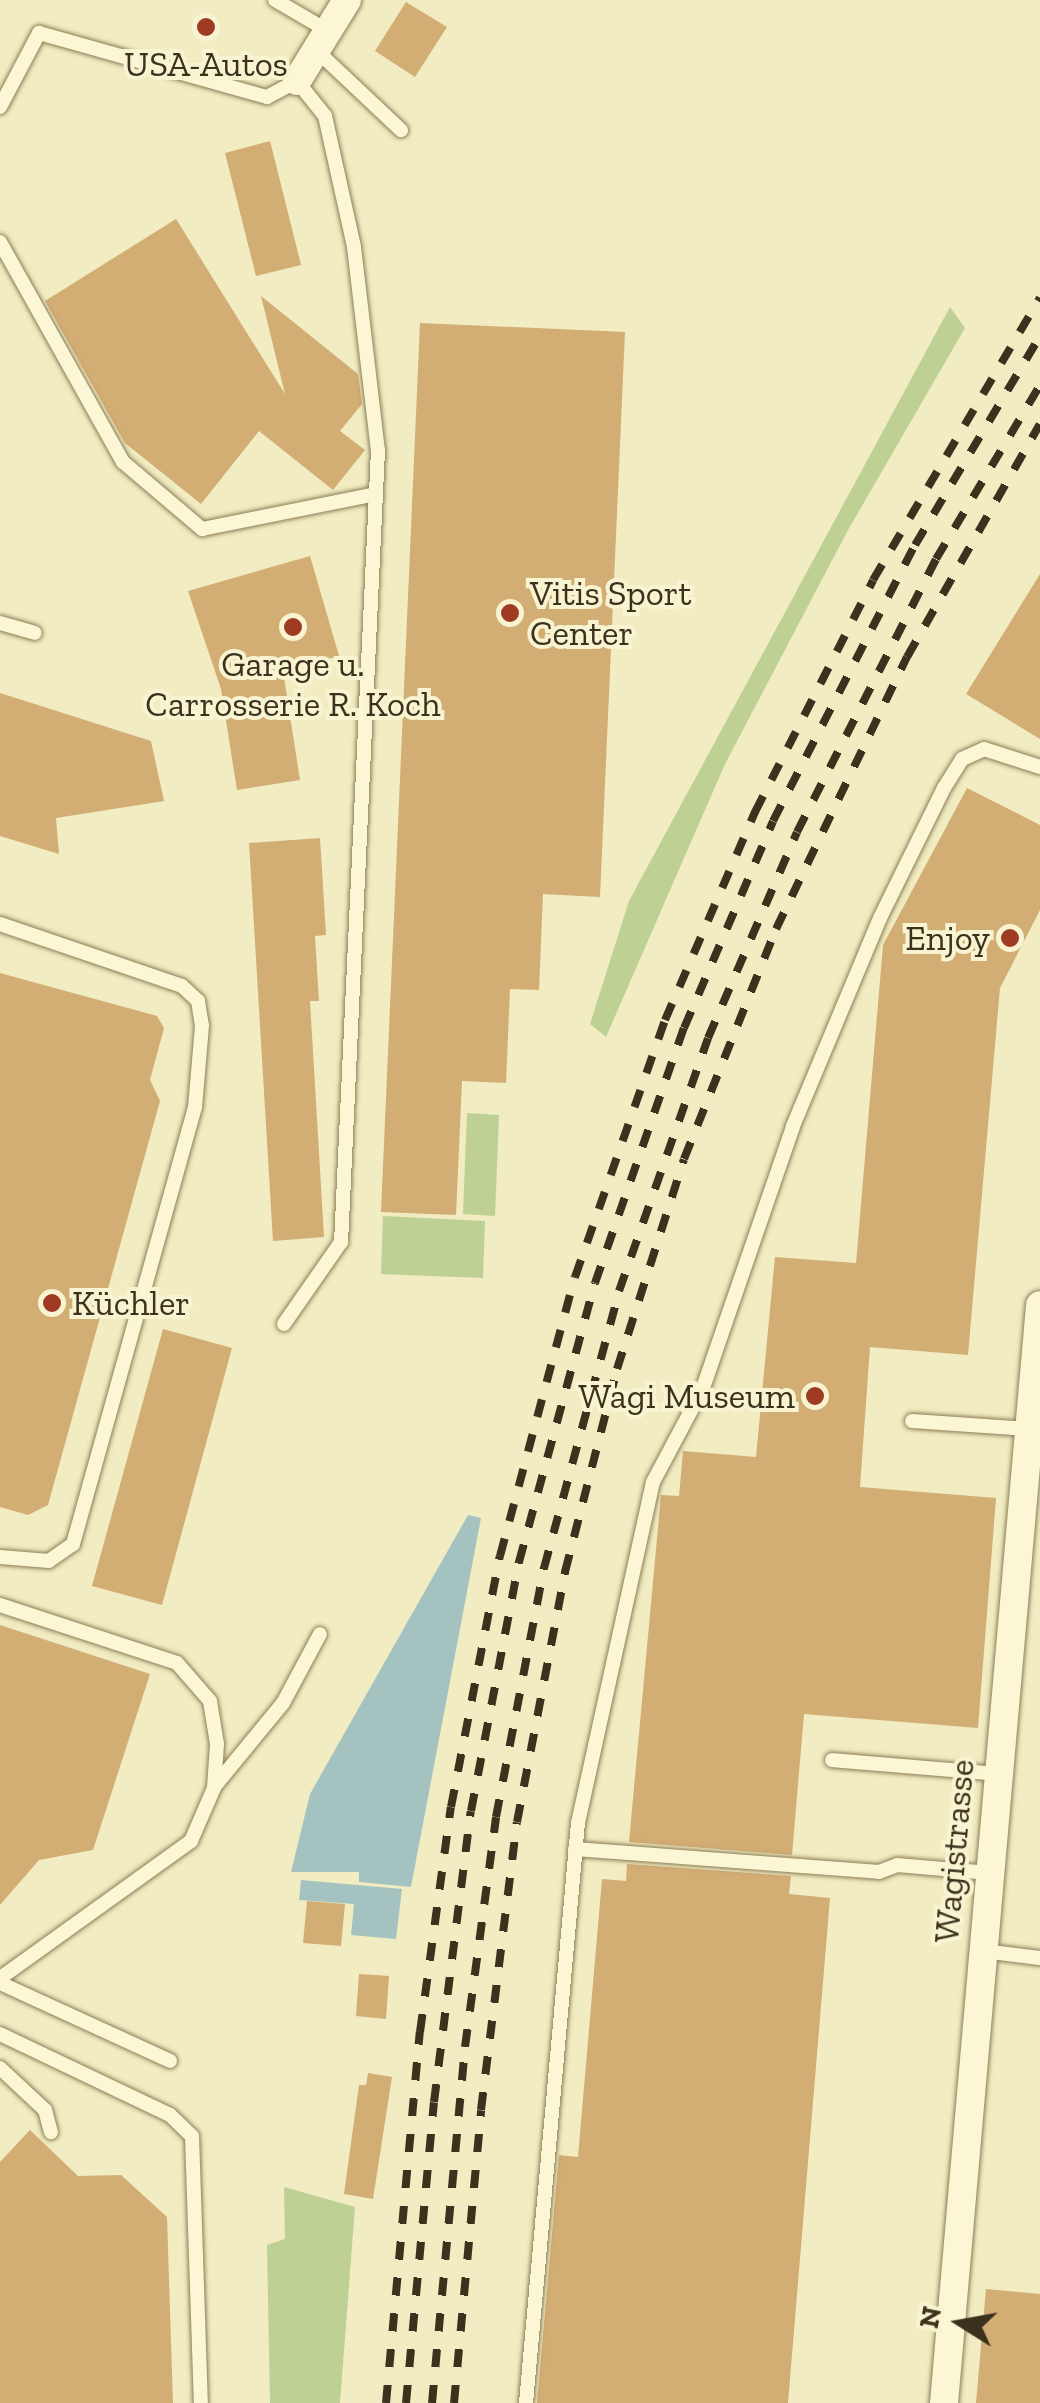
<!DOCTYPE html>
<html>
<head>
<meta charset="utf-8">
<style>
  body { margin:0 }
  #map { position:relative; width:1040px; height:2403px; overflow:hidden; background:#f1ecc1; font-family:"Zilla Slab",serif }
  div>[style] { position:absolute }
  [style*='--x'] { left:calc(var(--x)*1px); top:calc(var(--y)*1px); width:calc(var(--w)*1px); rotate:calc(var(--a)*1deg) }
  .green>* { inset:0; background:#bed094 }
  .water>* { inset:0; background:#a4c3c0 }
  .building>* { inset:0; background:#d2ad74 }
  .roads { filter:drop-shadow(0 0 2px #8c7d57) drop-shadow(0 0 2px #8c7d57) }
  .lane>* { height:14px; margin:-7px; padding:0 7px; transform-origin:7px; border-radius:7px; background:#fbf7d5 }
  .street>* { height:28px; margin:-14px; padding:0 14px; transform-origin:14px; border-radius:14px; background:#fbf7d5 }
  .rail>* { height:8px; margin-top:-4px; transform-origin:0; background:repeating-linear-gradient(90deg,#3b311d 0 18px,transparent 0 36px) }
  .dots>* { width:28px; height:28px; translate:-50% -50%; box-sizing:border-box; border:5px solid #f8f4d1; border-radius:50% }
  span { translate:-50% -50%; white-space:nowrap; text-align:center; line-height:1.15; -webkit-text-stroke:8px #f8f4d1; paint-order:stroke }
  .poi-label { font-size:35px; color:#3b311d }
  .left { translate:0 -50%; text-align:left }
  .right { translate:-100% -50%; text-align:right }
  .street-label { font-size:35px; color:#3b311d }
  .north { position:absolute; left:910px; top:2273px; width:100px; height:100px; -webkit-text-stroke:8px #f8f4d1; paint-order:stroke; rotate:281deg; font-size:28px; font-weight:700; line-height:40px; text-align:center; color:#3b311d }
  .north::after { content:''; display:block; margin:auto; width:35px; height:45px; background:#3b311d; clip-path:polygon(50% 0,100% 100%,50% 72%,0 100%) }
</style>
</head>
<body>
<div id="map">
  <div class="green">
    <div style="clip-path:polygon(950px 307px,965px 328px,848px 530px,725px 764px,606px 1037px,590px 1024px,629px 901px)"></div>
    <div style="clip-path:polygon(467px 1113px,499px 1115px,495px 1216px,463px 1214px)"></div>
    <div style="clip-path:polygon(383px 1216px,485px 1221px,483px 1278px,381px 1274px)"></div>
    <div style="clip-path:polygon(284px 2187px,355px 2207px,340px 2403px,270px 2403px,267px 2245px,285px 2239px)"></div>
  </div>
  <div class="water">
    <div style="clip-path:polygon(468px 1515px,481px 1518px,411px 1887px,359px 1882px,359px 1872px,291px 1872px,310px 1794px)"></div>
    <div style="clip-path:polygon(301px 1880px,402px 1889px,396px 1939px,351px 1935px,354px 1904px,299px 1900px)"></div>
  </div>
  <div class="building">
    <div style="clip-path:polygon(406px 2px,447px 27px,415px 77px,375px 51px)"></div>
    <div style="clip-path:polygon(270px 141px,301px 265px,256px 276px,225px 153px)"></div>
    <div style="clip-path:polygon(176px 219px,285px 394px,261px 296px,358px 374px,362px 404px,340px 431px,365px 450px,333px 490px,259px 431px,201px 504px,125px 443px,45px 301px)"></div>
    <div style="clip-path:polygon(420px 323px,625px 332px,600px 897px,543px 894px,539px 990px,510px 989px,506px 1083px,462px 1081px,456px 1215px,381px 1212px)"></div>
    <div style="clip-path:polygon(310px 556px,339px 656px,283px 671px,300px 780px,237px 790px,221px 689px,188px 591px)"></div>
    <div style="clip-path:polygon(1040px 574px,1040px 739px,966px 694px)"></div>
    <div style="clip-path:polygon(0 693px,151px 741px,164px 801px,56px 818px,59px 854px,0 836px)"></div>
    <div style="clip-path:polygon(967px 788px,1040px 825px,1040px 910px,1000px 988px,968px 1355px,870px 1347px,860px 1487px,996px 1498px,978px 1728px,804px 1714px,792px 1855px,629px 1842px,661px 1495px,679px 1496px,683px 1451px,756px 1457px,775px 1257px,856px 1263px,883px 945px)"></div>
    <div style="clip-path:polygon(320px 838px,326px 935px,315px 936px,319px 1001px,310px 1001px,324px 1237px,273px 1241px,249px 843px)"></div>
    <div style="clip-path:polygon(0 973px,157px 1016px,164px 1028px,150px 1080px,160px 1101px,48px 1505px,28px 1515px,0 1507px)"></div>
    <div style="clip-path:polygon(163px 1329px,232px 1348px,162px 1605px,92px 1586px)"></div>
    <div style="clip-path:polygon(0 1625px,150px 1674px,93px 1850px,39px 1860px,0 1905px)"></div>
    <div style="clip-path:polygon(627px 1864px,791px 1876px,789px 1894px,830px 1898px,788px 2403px,537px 2403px,559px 2155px,578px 2157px,602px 1879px,626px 1881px)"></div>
    <div style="clip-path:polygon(307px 1901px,345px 1904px,341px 1946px,303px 1943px)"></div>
    <div style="clip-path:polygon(359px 1974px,389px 1976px,386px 2019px,356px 2016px)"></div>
    <div style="clip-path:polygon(368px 2073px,392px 2077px,373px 2199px,344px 2194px,359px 2085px,366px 2085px)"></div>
    <div style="clip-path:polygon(30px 2130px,78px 2176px,121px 2175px,167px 2217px,173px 2403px,0 2403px,0 2162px)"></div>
    <div style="clip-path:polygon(986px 2289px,1040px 2294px,1040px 2403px,976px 2403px)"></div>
  </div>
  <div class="roads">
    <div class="lane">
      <div style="--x:275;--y:0;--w:61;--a:30.3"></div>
      <div style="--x:316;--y:50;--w:117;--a:43.3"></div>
      <div style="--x:0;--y:107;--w:84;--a:-62.2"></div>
      <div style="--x:39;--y:33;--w:237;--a:15.7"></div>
      <div style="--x:267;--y:97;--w:34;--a:-28"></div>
      <div style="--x:297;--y:81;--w:45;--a:51.3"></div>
      <div style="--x:325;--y:116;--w:134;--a:77.5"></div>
      <div style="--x:354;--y:247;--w:204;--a:83.3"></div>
      <div style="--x:378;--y:450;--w:793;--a:92.67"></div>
      <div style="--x:341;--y:1242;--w:100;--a:124.8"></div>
      <div style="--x:0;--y:242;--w:252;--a:60.8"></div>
      <div style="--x:123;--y:462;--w:104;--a:40.3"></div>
      <div style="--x:202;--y:529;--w:177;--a:-11.4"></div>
      <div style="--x:0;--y:623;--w:36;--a:16"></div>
      <div style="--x:0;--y:924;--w:192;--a:18.8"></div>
      <div style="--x:182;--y:986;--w:22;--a:43"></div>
      <div style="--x:198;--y:1001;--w:25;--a:81"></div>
      <div style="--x:202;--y:1026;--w:81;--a:94.9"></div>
      <div style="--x:195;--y:1107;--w:454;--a:105.6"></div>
      <div style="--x:73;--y:1544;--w:29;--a:145"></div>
      <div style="--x:49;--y:1561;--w:49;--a:-175.3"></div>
      <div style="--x:912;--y:1421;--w:117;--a:3.9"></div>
      <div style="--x:0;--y:1605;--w:186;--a:18.1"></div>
      <div style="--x:177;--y:1663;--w:50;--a:49"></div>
      <div style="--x:210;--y:1701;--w:44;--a:80.8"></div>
      <div style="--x:217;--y:1744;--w:44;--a:93.9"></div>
      <div style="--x:214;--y:1788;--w:58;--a:113.5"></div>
      <div style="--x:191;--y:1841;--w:235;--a:144.3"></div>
      <div style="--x:832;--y:1760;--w:168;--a:4.8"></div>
      <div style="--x:214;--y:1787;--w:109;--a:-50.6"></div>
      <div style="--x:283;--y:1703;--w:78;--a:-61.8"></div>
      <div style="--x:575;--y:1849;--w:305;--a:4.3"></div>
      <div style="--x:879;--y:1872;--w:19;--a:-21"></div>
      <div style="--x:897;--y:1865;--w:93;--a:4.9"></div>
      <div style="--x:983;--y:1951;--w:57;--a:7"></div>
      <div style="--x:0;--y:1983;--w:187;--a:24.6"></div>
      <div style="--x:0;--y:2034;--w:188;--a:25.5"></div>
      <div style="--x:170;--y:2115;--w:30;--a:44"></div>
      <div style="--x:192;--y:2136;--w:267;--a:88.1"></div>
      <div style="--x:0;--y:2068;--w:62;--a:43"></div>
      <div style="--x:45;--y:2110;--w:23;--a:75"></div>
      <div style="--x:526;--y:2403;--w:582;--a:-84.88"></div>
      <div style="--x:578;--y:1823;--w:349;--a:-77.6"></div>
      <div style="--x:653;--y:1482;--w:106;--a:-62"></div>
      <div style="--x:703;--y:1388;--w:277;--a:-71"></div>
      <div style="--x:793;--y:1126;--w:225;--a:-67.3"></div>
      <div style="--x:880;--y:918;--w:145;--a:-63.8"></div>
      <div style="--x:944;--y:788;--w:34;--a:-58"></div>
      <div style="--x:962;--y:759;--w:24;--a:-24"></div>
      <div style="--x:984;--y:749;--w:59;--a:17.8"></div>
    </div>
    <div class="street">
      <div style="--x:297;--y:81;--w:95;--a:-58.3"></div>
      <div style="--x:944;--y:2403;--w:1102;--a:-85"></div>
    </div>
  </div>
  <div class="rail">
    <div style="--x:386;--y:2403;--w:373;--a:-84.8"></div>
    <div style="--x:420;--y:2032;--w:227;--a:-82.2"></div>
    <div style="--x:451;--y:1807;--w:256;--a:-79"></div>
    <div style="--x:500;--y:1556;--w:289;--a:-75"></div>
    <div style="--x:575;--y:1277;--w:272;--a:-70.7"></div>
    <div style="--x:665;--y:1020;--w:227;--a:-66.6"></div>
    <div style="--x:755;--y:812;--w:260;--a:-63"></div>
    <div style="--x:873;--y:580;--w:328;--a:-59.4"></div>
    <div style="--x:406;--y:2403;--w:302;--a:-84.7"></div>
    <div style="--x:434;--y:2102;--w:293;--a:-82.8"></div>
    <div style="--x:471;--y:1811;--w:254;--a:-79.1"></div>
    <div style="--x:519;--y:1562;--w:289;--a:-74.8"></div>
    <div style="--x:595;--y:1283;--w:270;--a:-70.8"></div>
    <div style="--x:684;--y:1028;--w:225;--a:-66.7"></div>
    <div style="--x:773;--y:821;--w:310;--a:-62.8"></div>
    <div style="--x:915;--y:545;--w:244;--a:-59.1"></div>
    <div style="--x:432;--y:2403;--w:358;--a:-84.7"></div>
    <div style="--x:465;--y:2047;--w:232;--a:-82.3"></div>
    <div style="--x:496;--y:1817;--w:254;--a:-79.1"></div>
    <div style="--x:544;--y:1568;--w:287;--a:-74.8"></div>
    <div style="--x:619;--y:1291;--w:268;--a:-70.6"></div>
    <div style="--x:708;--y:1038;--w:224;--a:-66.6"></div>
    <div style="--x:797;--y:832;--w:306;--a:-63"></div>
    <div style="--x:936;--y:559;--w:203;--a:-59.1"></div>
    <div style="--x:454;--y:2403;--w:294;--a:-84.7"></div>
    <div style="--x:481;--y:2110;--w:290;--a:-82.9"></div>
    <div style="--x:517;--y:1822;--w:255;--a:-79.1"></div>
    <div style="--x:565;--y:1572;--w:210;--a:-75.6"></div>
    <div style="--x:617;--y:1369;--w:220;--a:-72.3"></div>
    <div style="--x:684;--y:1159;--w:248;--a:-68.2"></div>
    <div style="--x:776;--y:929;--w:302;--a:-64.3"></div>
    <div style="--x:907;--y:657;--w:268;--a:-60.3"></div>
  </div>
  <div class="dots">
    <div style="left:206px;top:27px;background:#9f3a23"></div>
    <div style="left:510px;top:613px;background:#9f3a23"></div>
    <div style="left:293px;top:627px;background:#9f3a23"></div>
    <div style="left:1010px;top:938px;background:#9f3a23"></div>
    <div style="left:52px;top:1303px;background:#9f3a23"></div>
    <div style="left:815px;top:1396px;background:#9f3a23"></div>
  </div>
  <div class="poi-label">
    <span style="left:206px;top:64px">USA-Autos</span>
    <span class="left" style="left:530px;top:613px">Vitis Sport<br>Center</span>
    <span style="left:293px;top:684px">Garage u.<br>Carrosserie R. Koch</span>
    <span class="right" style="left:990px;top:938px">Enjoy</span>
    <span class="left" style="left:72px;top:1303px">Küchler</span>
    <span class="right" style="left:795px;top:1396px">Wagi Museum</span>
  </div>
  <div class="street-label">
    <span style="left:954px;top:1851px;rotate:-85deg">Wagistrasse</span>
  </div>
  <div class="north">N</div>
</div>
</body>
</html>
